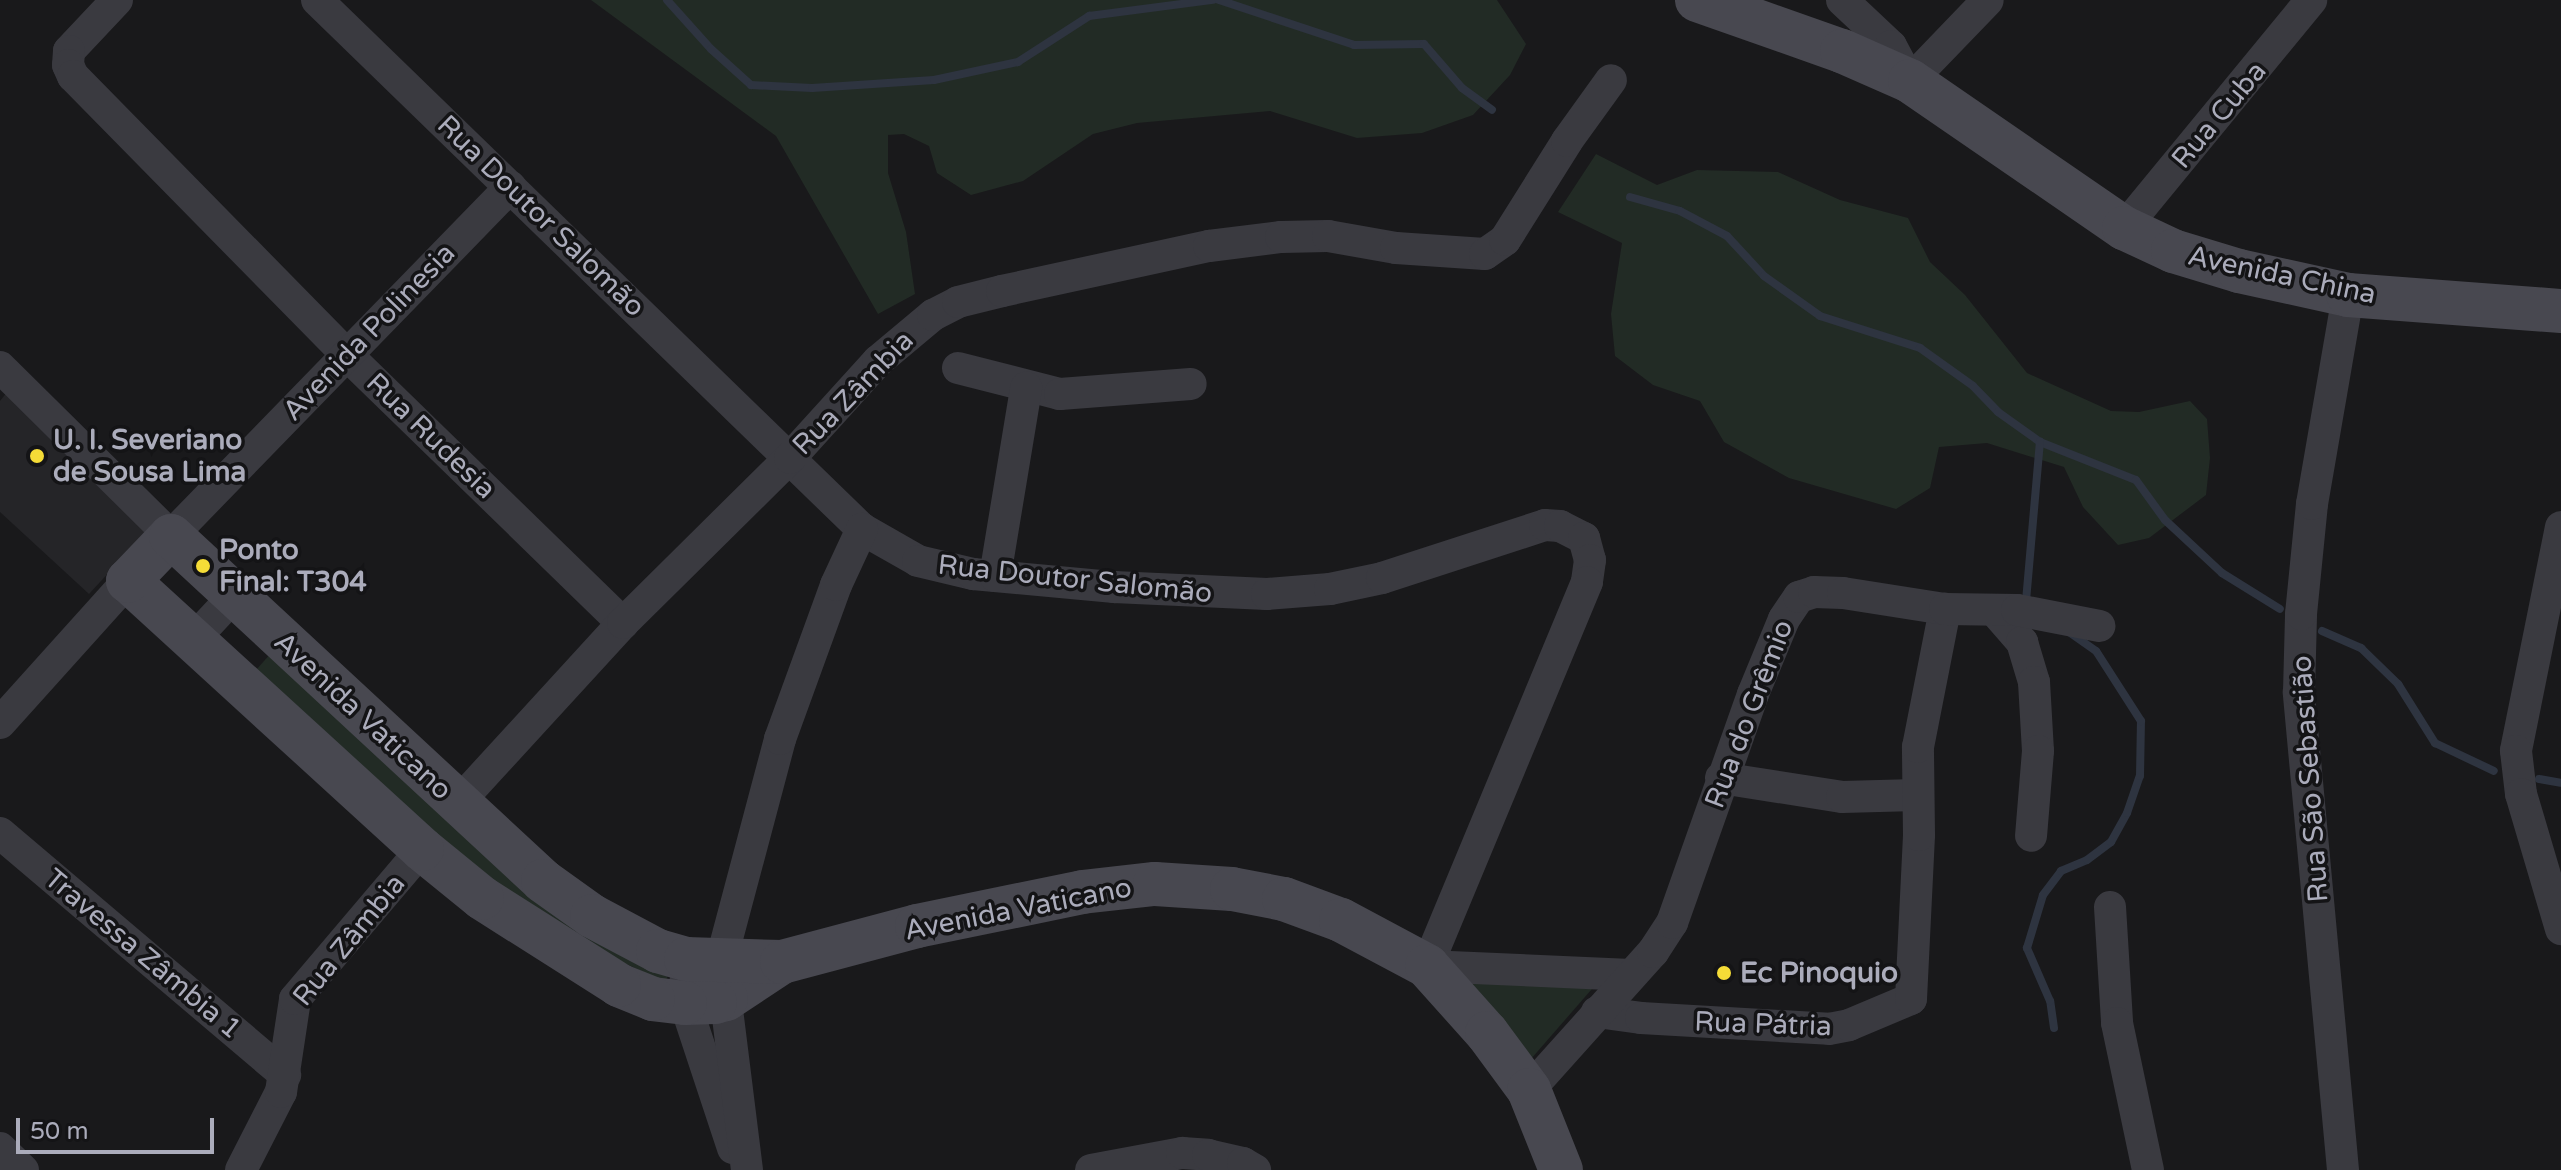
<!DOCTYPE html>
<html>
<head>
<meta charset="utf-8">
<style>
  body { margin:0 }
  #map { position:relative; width:2561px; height:1170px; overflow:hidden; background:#19191b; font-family:"Varela Round",sans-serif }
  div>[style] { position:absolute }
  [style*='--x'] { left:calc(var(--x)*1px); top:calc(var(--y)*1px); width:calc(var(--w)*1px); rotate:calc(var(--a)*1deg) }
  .built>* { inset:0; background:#252528 }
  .green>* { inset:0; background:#222b25 }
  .stream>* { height:8px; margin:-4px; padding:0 4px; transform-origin:4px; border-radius:4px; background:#2e3440 }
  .street>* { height:32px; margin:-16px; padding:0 16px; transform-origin:16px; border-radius:16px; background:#3a3a40 }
  .secondary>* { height:44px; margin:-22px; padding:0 22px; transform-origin:22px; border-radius:22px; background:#484850 }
  .dots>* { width:22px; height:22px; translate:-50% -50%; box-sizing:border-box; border:4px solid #141416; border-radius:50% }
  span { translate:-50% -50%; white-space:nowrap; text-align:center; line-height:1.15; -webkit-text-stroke:7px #141416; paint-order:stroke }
  .street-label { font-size:28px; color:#abacbb }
  .poi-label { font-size:28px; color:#abacbb; font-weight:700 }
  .left { translate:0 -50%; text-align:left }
  .scale { position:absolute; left:16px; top:1118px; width:198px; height:36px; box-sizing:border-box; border:4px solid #abacbb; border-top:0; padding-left:10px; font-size:24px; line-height:28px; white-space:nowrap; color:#abacbb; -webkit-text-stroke:6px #141416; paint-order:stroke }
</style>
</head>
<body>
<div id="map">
  <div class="built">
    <div style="clip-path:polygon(8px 391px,149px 529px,89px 594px,0 512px,0 401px)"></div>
  </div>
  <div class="green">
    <div style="clip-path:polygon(591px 0,1497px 0,1526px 44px,1510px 75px,1473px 115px,1422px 133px,1357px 138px,1270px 111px,1137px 123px,1093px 134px,1023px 181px,971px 195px,937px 173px,929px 146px,904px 134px,888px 135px,888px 173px,906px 232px,915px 294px,878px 314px,776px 136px)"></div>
    <div style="clip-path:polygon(1596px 154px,1657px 185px,1697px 170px,1778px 172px,1840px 200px,1908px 218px,1930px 262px,1965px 295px,2027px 373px,2111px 411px,2139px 412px,2190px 401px,2207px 419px,2210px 458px,2206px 495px,2149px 538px,2118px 545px,2083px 507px,2064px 467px,1987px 443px,1939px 447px,1930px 488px,1896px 509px,1789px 478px,1724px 442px,1700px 401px,1653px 385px,1615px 356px,1611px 314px,1622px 243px,1558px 212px)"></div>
    <div style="clip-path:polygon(272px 652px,668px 976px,665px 982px,536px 922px,249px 678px)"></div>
    <div style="clip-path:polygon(1463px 979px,1598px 982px,1531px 1059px)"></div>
  </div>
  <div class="stream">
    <div style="--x:667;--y:0;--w:66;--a:48.1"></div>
    <div style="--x:711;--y:49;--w:54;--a:42"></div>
    <div style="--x:751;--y:85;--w:61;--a:2.8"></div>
    <div style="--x:812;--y:88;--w:122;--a:-3.8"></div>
    <div style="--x:934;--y:80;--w:86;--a:-12.1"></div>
    <div style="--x:1018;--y:62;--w:85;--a:-32.9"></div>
    <div style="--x:1089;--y:16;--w:125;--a:-7.4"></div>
    <div style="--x:1219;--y:0;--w:142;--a:18.4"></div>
    <div style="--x:1354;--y:45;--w:70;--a:-0.8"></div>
    <div style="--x:1424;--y:44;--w:58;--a:49.2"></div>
    <div style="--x:1462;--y:88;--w:37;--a:36"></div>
    <div style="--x:1630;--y:197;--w:52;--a:15.6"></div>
    <div style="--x:1680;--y:211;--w:53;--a:28"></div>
    <div style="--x:1727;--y:236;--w:54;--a:47.2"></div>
    <div style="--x:1764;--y:276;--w:69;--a:35.5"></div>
    <div style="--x:1820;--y:316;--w:105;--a:17.7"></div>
    <div style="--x:1920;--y:348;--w:65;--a:35.6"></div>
    <div style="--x:1973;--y:386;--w:36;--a:46"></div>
    <div style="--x:1998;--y:412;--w:52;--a:35.5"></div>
    <div style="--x:2040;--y:442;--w:103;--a:21.6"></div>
    <div style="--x:2136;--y:480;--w:49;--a:54.1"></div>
    <div style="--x:2165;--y:520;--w:78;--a:42.9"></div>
    <div style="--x:2222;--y:573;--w:68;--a:31.8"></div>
    <div style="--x:2026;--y:601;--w:160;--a:-85"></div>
    <div style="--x:2322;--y:631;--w:43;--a:23.6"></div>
    <div style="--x:2361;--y:648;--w:52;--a:44.2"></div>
    <div style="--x:2398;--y:684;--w:70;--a:57.9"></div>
    <div style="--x:2435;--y:743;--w:65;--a:25.4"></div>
    <div style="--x:2539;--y:779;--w:22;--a:10"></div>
    <div style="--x:2054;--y:1028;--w:27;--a:-98"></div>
    <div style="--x:2050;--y:1001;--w:58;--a:-113.5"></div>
    <div style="--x:2027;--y:948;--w:55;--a:-73.2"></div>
    <div style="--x:2043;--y:895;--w:30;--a:-53"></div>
    <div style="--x:2061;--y:871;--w:28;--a:-23"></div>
    <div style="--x:2087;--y:860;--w:30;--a:-37"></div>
    <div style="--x:2111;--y:842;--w:33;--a:-61"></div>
    <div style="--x:2127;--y:813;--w:39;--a:-71"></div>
    <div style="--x:2140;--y:776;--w:55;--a:-89"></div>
    <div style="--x:2141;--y:721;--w:83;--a:-122.7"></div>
    <div style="--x:2096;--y:651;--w:33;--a:-145"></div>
  </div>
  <div class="street">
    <div style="--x:117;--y:0;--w:70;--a:133.3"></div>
    <div style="--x:69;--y:51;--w:14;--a:94"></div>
    <div style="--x:68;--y:65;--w:12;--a:66"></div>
    <div style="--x:73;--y:76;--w:391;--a:45.5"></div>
    <div style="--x:347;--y:355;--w:385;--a:44.2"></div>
    <div style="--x:317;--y:0;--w:760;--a:44.15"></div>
    <div style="--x:862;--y:529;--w:64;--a:29.7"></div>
    <div style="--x:918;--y:561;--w:57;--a:13.3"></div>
    <div style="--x:973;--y:574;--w:142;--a:5.3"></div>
    <div style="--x:1114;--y:587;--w:153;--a:2.6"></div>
    <div style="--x:1267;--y:594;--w:63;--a:-4.5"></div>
    <div style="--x:1330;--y:589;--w:53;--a:-11.9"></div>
    <div style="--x:1382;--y:578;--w:171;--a:-18"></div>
    <div style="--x:1545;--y:525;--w:15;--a:4"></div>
    <div style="--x:1560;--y:526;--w:27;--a:27"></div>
    <div style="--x:1584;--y:538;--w:23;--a:75"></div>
    <div style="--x:1590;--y:560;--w:22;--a:98"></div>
    <div style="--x:1587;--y:582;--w:416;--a:112.6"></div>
    <div style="--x:1427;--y:966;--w:204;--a:2.5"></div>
    <div style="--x:1842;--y:0;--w:67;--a:43.2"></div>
    <div style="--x:1891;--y:46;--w:40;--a:62"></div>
    <div style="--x:1910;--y:81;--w:112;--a:-46.1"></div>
    <div style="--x:2124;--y:228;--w:295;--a:-50.6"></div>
    <div style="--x:0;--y:367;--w:240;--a:44.7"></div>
    <div style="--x:171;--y:536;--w:487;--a:-45.8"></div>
    <div style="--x:958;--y:368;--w:105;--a:14.3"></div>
    <div style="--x:1060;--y:394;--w:131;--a:-4.4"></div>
    <div style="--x:2561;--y:527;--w:228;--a:101.4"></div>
    <div style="--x:2516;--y:751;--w:43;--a:83.4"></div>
    <div style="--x:2521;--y:794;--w:141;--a:73.5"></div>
    <div style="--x:995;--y:576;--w:191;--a:-80.6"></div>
    <div style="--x:1994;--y:610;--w:43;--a:48.8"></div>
    <div style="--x:2022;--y:642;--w:42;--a:73.3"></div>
    <div style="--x:2034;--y:682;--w:69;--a:86.7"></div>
    <div style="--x:2038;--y:751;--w:85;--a:94.7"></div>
    <div style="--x:192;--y:641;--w:62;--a:-47"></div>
    <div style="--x:0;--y:723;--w:191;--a:-48"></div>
    <div style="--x:1721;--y:778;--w:122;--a:8.9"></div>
    <div style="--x:1842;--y:797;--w:74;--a:-1.5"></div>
    <div style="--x:457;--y:804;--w:246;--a:-47.5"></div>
    <div style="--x:623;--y:623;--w:235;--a:-44.7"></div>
    <div style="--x:790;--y:458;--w:131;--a:-47.8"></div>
    <div style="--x:878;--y:361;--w:72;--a:-39.9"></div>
    <div style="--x:933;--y:315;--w:28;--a:-27"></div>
    <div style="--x:958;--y:302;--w:45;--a:-14"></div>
    <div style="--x:1002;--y:291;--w:212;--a:-12.3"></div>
    <div style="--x:1209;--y:246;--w:73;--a:-7.1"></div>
    <div style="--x:1281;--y:237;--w:47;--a:-1.2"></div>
    <div style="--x:1328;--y:236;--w:69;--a:10"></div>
    <div style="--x:1396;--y:248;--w:89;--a:3.9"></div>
    <div style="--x:1485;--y:254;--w:24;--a:-35"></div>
    <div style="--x:1505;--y:240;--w:117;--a:-57.9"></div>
    <div style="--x:1567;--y:141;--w:75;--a:-54.2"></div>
    <div style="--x:0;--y:833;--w:374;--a:40.3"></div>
    <div style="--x:2110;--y:907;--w:116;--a:86.5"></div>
    <div style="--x:2117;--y:1023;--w:150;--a:78.1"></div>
    <div style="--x:685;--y:983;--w:20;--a:90"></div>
    <div style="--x:685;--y:1003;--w:153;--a:71.7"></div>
    <div style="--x:1597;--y:1012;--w:44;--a:7.8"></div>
    <div style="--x:1641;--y:1018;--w:188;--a:3.3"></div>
    <div style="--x:1829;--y:1029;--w:20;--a:-11"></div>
    <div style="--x:1849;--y:1025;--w:67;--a:-22.8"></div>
    <div style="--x:1911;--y:999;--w:164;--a:-87.2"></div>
    <div style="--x:1919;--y:835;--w:88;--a:-90.7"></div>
    <div style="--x:1918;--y:747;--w:141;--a:-78.9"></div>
    <div style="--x:1529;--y:1090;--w:186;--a:-48.1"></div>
    <div style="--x:1653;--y:952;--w:35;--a:-57"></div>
    <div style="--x:1672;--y:923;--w:243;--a:-70.5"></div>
    <div style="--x:1753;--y:694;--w:81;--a:-67.5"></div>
    <div style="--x:1784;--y:619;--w:27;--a:-56"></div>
    <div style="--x:1799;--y:597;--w:16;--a:-18"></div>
    <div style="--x:1814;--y:592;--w:29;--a:2"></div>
    <div style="--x:1843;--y:593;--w:103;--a:8.9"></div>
    <div style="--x:1945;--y:609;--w:72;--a:0.8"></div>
    <div style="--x:2017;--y:610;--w:84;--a:11"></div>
    <div style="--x:0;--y:1148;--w:32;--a:44"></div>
    <div style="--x:241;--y:1170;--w:88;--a:-62.9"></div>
    <div style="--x:281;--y:1092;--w:94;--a:-81.4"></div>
    <div style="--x:295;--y:999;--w:197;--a:-49.7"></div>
    <div style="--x:747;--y:1170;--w:211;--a:-97.1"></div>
    <div style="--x:721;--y:961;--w:230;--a:-75.1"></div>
    <div style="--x:780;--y:739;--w:164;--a:-70"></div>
    <div style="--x:836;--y:585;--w:62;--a:-65.1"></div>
    <div style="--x:1091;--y:1170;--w:93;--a:-10.6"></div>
    <div style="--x:1182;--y:1153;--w:26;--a:4"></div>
    <div style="--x:1208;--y:1155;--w:36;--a:13"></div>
    <div style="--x:1243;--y:1163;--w:14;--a:30"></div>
    <div style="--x:2343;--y:1170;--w:480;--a:-95.3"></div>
    <div style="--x:2299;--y:692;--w:78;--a:-88.5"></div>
    <div style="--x:2301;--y:614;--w:111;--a:-84.3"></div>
    <div style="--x:2312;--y:504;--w:212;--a:-80.2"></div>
  </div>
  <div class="secondary">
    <div style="--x:1697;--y:0;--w:154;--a:19.4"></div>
    <div style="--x:1842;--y:51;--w:74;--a:23.8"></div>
    <div style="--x:1910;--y:81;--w:260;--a:34.5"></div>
    <div style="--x:2124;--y:228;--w:54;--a:25.1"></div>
    <div style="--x:2173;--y:251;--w:69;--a:16.9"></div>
    <div style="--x:2239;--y:271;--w:112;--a:12.4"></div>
    <div style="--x:2348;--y:295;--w:214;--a:4.3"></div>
    <div style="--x:782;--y:962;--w:67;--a:146.5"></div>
    <div style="--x:726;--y:999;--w:11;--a:165"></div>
    <div style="--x:715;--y:1002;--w:30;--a:178"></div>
    <div style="--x:685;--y:1003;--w:32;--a:-173"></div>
    <div style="--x:653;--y:999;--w:37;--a:-158"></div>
    <div style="--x:619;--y:985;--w:162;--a:-147.6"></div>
    <div style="--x:482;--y:898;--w:77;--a:-140.8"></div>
    <div style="--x:422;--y:849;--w:398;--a:-137.6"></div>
    <div style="--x:128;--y:581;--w:62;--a:-46.3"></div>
    <div style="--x:171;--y:536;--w:507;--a:42.84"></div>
    <div style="--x:543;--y:881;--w:60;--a:35.5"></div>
    <div style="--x:592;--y:916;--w:75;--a:27.9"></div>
    <div style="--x:658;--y:951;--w:29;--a:16"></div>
    <div style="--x:686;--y:959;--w:96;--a:1.8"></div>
    <div style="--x:782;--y:962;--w:140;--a:-14.9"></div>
    <div style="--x:917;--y:926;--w:168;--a:-11.6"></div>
    <div style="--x:1082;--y:892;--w:73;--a:-6.3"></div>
    <div style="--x:1155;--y:884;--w:77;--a:3.7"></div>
    <div style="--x:1232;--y:889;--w:53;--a:10.9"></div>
    <div style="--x:1284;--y:899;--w:61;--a:20.2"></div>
    <div style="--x:1341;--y:920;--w:98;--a:28.1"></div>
    <div style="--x:1427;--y:966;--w:90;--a:48.2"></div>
    <div style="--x:1487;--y:1033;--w:71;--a:53.6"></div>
    <div style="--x:1529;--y:1090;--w:86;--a:68.2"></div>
  </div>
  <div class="dots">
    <div style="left:37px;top:456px;background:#f5dc37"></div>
    <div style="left:203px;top:566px;background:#f5dc37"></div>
    <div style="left:1724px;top:973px;background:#f5dc37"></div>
  </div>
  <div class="street-label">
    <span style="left:2219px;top:115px;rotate:-50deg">Rua Cuba</span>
    <span style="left:541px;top:216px;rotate:44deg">Rua Doutor Salomão</span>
    <span style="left:2282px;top:275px;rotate:12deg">Avenida China</span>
    <span style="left:369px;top:332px;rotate:-46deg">Avenida Polinesia</span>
    <span style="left:853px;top:393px;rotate:-46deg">Rua Zâmbia</span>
    <span style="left:431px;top:436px;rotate:44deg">Rua Rudesia</span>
    <span style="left:1075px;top:579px;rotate:6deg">Rua Doutor Salomão</span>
    <span style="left:1749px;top:714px;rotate:-69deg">Rua do Grêmio</span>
    <span style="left:363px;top:716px;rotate:43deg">Avenida Vaticano</span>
    <span style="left:2310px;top:779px;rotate:-94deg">Rua São Sebastião</span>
    <span style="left:1018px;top:909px;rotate:-11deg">Avenida Vaticano</span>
    <span style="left:349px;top:940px;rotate:-51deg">Rua Zâmbia</span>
    <span style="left:143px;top:954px;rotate:40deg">Travessa Zâmbia 1</span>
    <span style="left:1763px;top:1024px;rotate:2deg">Rua Pátria</span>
  </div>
  <div class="poi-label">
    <span class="left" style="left:53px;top:456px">U. I. Severiano<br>de Sousa Lima</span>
    <span class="left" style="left:219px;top:566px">Ponto<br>Final: T304</span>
    <span class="left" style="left:1740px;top:973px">Ec Pinoquio</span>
  </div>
  <div class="scale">50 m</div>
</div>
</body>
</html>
